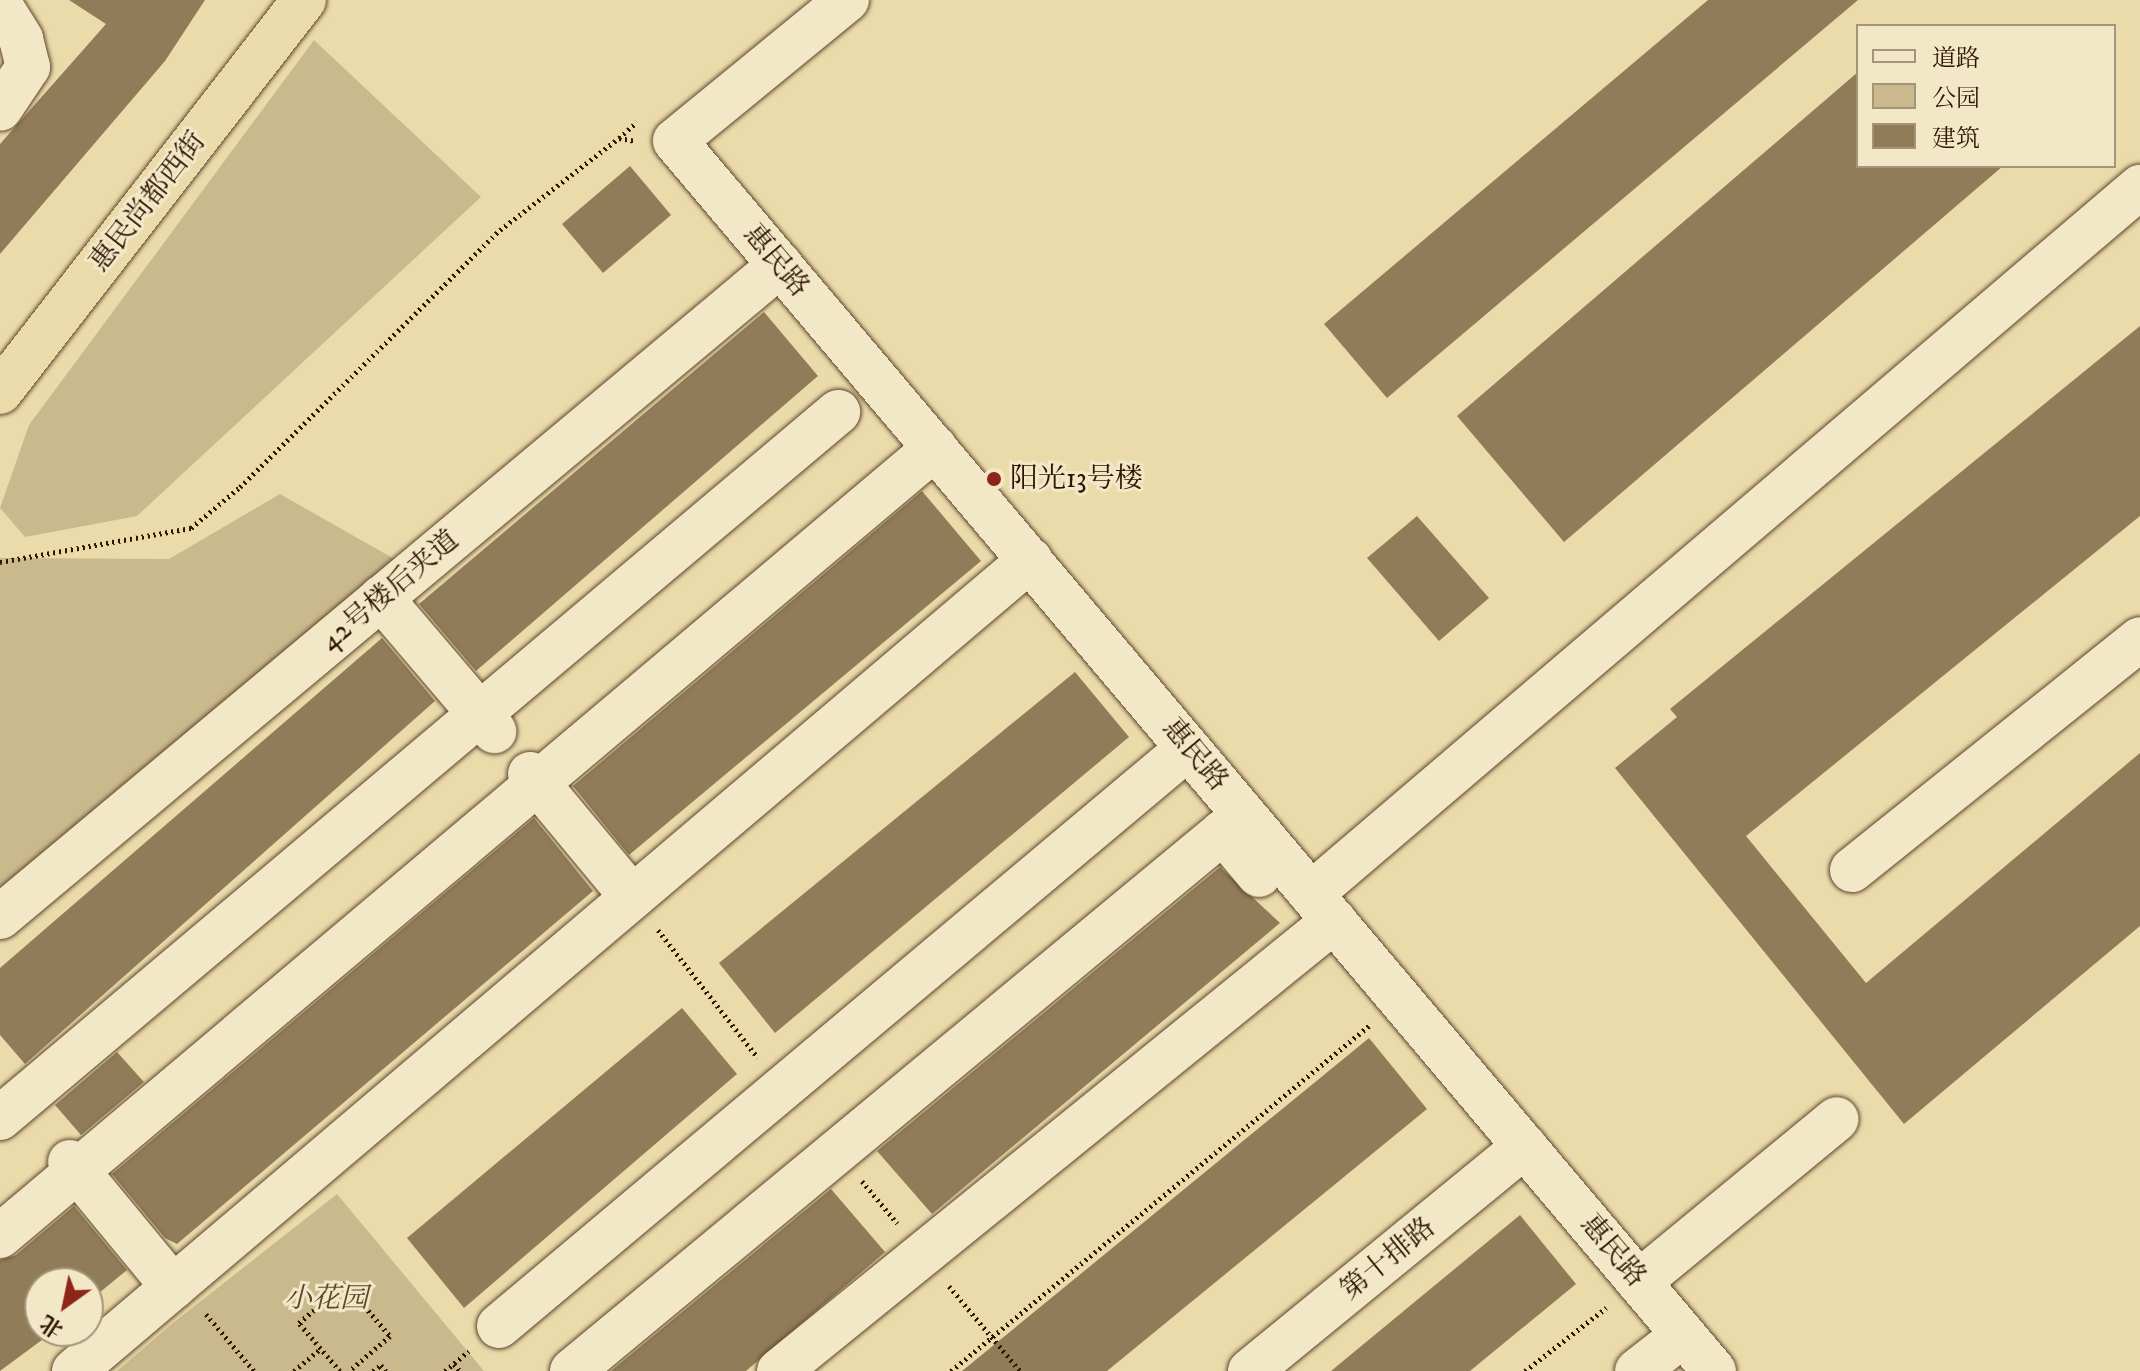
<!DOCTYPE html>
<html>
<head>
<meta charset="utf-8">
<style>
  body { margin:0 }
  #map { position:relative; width:2140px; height:1371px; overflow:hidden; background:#ebdbab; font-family:"IM FELL DW Pica","Noto Serif SC",serif }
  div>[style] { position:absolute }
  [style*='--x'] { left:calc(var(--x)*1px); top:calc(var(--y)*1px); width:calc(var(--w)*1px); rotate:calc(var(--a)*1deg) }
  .green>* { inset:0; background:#cbb98e }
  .building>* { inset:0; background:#917c59 }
  .path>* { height:5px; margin-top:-2.5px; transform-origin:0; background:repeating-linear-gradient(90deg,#301501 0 2px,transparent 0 6px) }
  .roads { filter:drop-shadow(0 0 2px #5f462c) drop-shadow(0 0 2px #5f462c) }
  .minor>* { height:44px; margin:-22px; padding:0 22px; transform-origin:22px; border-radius:22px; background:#f2e8c8 }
  .highway>* { height:44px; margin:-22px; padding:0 22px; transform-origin:22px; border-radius:22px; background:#ebdbab }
  .dots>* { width:22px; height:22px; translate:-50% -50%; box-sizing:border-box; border:4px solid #f2e8c8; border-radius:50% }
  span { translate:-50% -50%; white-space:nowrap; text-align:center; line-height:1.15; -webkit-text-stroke:6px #f2e8c8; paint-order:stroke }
  .street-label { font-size:28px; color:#301501 }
  .poi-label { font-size:28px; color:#301501 }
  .left { translate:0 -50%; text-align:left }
  .park-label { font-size:28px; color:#5e462b; font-style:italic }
  .legend { position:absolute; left:1856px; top:24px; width:260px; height:144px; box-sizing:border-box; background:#f2e8c8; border:2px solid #a49478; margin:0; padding:10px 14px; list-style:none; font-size:24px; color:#301501 }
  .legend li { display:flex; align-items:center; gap:16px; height:40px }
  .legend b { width:40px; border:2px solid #a49478 }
  .north { position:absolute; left:24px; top:1267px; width:80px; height:80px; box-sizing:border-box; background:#f2e8c8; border:2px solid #a49478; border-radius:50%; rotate:213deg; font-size:22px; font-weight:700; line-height:32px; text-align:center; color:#301501 }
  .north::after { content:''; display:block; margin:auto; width:28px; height:36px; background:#8f2418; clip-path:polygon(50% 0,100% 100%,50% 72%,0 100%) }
</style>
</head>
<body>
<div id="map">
  <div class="green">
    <div style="clip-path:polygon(314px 40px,481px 197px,137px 516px,25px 537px,0 508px,29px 425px)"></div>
    <div style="clip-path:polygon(280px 494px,405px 565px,0 902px,0 558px,169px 559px)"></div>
    <div style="clip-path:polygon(337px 1194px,484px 1371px,117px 1371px,173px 1323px)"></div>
  </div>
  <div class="building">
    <div style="clip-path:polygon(69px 0,205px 0,165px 61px,0 254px,0 144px,106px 24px)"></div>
    <div style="clip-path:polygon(1708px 0,1858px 0,1387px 398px,1324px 324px)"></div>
    <div style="clip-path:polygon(1858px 72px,1858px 166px,2003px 166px,1564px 542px,1457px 416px)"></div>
    <div style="clip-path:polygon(630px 166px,671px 215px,603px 273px,562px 224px)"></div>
    <div style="clip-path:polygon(764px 312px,818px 376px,476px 671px,419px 604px)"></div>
    <div style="clip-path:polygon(2140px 326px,2140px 516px,1746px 836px,1866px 983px,2140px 753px,2140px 926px,1904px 1124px,1615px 768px,1677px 717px,1670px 709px)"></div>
    <div style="clip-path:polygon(922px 491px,981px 561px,629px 855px,573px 786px)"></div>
    <div style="clip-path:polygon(1417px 516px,1489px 598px,1439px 641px,1367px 558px)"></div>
    <div style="clip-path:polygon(382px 638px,435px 701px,25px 1064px,0 1035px,0 968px)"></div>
    <div style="clip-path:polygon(1075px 672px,1129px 737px,775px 1033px,719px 963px)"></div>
    <div style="clip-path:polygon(534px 818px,593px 891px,177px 1244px,165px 1238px,112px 1174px)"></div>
    <div style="clip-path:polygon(1220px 867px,1280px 923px,932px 1214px,877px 1151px)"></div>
    <div style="clip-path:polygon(682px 1008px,737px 1074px,464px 1308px,407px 1238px)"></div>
    <div style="clip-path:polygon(1369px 1038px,1427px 1109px,1107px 1371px,962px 1371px)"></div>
    <div style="clip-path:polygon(117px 1052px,144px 1082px,81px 1135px,55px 1105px)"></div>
    <div style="clip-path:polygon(831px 1189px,885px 1252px,746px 1371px,611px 1371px)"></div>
    <div style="clip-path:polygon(74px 1206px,127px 1270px,88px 1302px,88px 1283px,40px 1283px,40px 1331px,54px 1331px,0 1371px,0 1260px,16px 1255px)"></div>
    <div style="clip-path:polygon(1520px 1215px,1576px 1284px,1470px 1371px,1331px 1371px)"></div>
  </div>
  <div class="path">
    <div style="--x:619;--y:138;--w:24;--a:-42"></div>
    <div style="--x:0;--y:562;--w:194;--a:-10.1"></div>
    <div style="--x:191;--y:528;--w:64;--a:-39.9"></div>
    <div style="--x:240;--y:487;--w:366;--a:-44.7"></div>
    <div style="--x:500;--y:230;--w:150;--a:-37.7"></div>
    <div style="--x:619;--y:138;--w:17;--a:10"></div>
    <div style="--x:658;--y:930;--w:162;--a:52"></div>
    <div style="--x:862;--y:1181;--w:55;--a:50.2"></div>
    <div style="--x:949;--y:1286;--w:111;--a:50.1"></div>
    <div style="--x:206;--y:1314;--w:75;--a:49.9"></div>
    <div style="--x:454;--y:1364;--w:9;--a:49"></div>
    <div style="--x:294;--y:1371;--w:34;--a:-40"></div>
    <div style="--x:340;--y:1371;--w:63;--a:-130.5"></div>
    <div style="--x:299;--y:1323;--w:61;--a:-41"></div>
    <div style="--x:345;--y:1283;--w:70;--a:49.7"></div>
    <div style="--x:390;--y:1336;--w:54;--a:139.5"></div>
    <div style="--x:373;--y:1371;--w:10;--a:-37"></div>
    <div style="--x:381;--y:1365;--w:8;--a:50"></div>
    <div style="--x:445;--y:1371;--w:31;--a:-40"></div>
    <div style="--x:951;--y:1371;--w:543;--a:-39.55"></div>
    <div style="--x:1525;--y:1371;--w:103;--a:-37.9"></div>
  </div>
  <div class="roads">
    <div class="minor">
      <div style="--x:847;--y:0;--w:222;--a:140.7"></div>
      <div style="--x:675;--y:141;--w:1610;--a:49.81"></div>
      <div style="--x:0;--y:5;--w:40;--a:58"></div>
      <div style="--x:21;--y:39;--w:29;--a:76"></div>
      <div style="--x:28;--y:67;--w:50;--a:123.7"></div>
      <div style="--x:381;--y:598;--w:175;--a:49.6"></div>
      <div style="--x:530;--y:774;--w:160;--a:50.3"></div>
      <div style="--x:1852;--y:870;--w:369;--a:-38.7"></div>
      <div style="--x:1311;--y:894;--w:1090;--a:-40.46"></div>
      <div style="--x:0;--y:917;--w:1017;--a:-39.89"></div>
      <div style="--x:0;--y:1118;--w:1096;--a:-40.11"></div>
      <div style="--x:70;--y:1162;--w:162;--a:50.5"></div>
      <div style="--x:0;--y:1236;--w:1223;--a:-40.12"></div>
      <div style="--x:1639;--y:1282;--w:256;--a:-39.5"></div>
      <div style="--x:499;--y:1326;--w:899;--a:-39.99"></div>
      <div style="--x:74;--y:1371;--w:1254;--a:-40.31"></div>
      <div style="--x:572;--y:1371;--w:845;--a:-39.62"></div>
      <div style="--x:1223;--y:832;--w:56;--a:50.1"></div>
      <div style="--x:779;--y:1371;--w:715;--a:-39.04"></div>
      <div style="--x:1250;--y:1371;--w:355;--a:-39.3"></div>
      <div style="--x:1637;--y:1371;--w:58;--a:-38"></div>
    </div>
    <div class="highway">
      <div style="--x:0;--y:392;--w:496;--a:-52.2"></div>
    </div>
  </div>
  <div class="dots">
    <div style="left:994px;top:479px;background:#8f2418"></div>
  </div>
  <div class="street-label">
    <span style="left:148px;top:202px;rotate:-52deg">惠民尚都西街</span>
    <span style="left:776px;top:261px;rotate:50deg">惠民路</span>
    <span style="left:390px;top:591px;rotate:-40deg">42号楼后夹道</span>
    <span style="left:1195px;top:755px;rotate:50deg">惠民路</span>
    <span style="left:1613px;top:1251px;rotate:50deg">惠民路</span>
    <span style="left:1388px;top:1259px;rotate:-39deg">第十排路</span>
  </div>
  <div class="poi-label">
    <span class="left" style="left:1010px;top:479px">阳光13号楼</span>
  </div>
  <div class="park-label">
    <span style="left:326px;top:1299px">小花园</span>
  </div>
  <ul class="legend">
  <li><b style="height:10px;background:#f2e8c8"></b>道路</li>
  <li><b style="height:22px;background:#cbb98e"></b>公园</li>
  <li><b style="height:22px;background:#917c59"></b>建筑</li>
  </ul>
  <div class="north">北</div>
</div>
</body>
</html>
